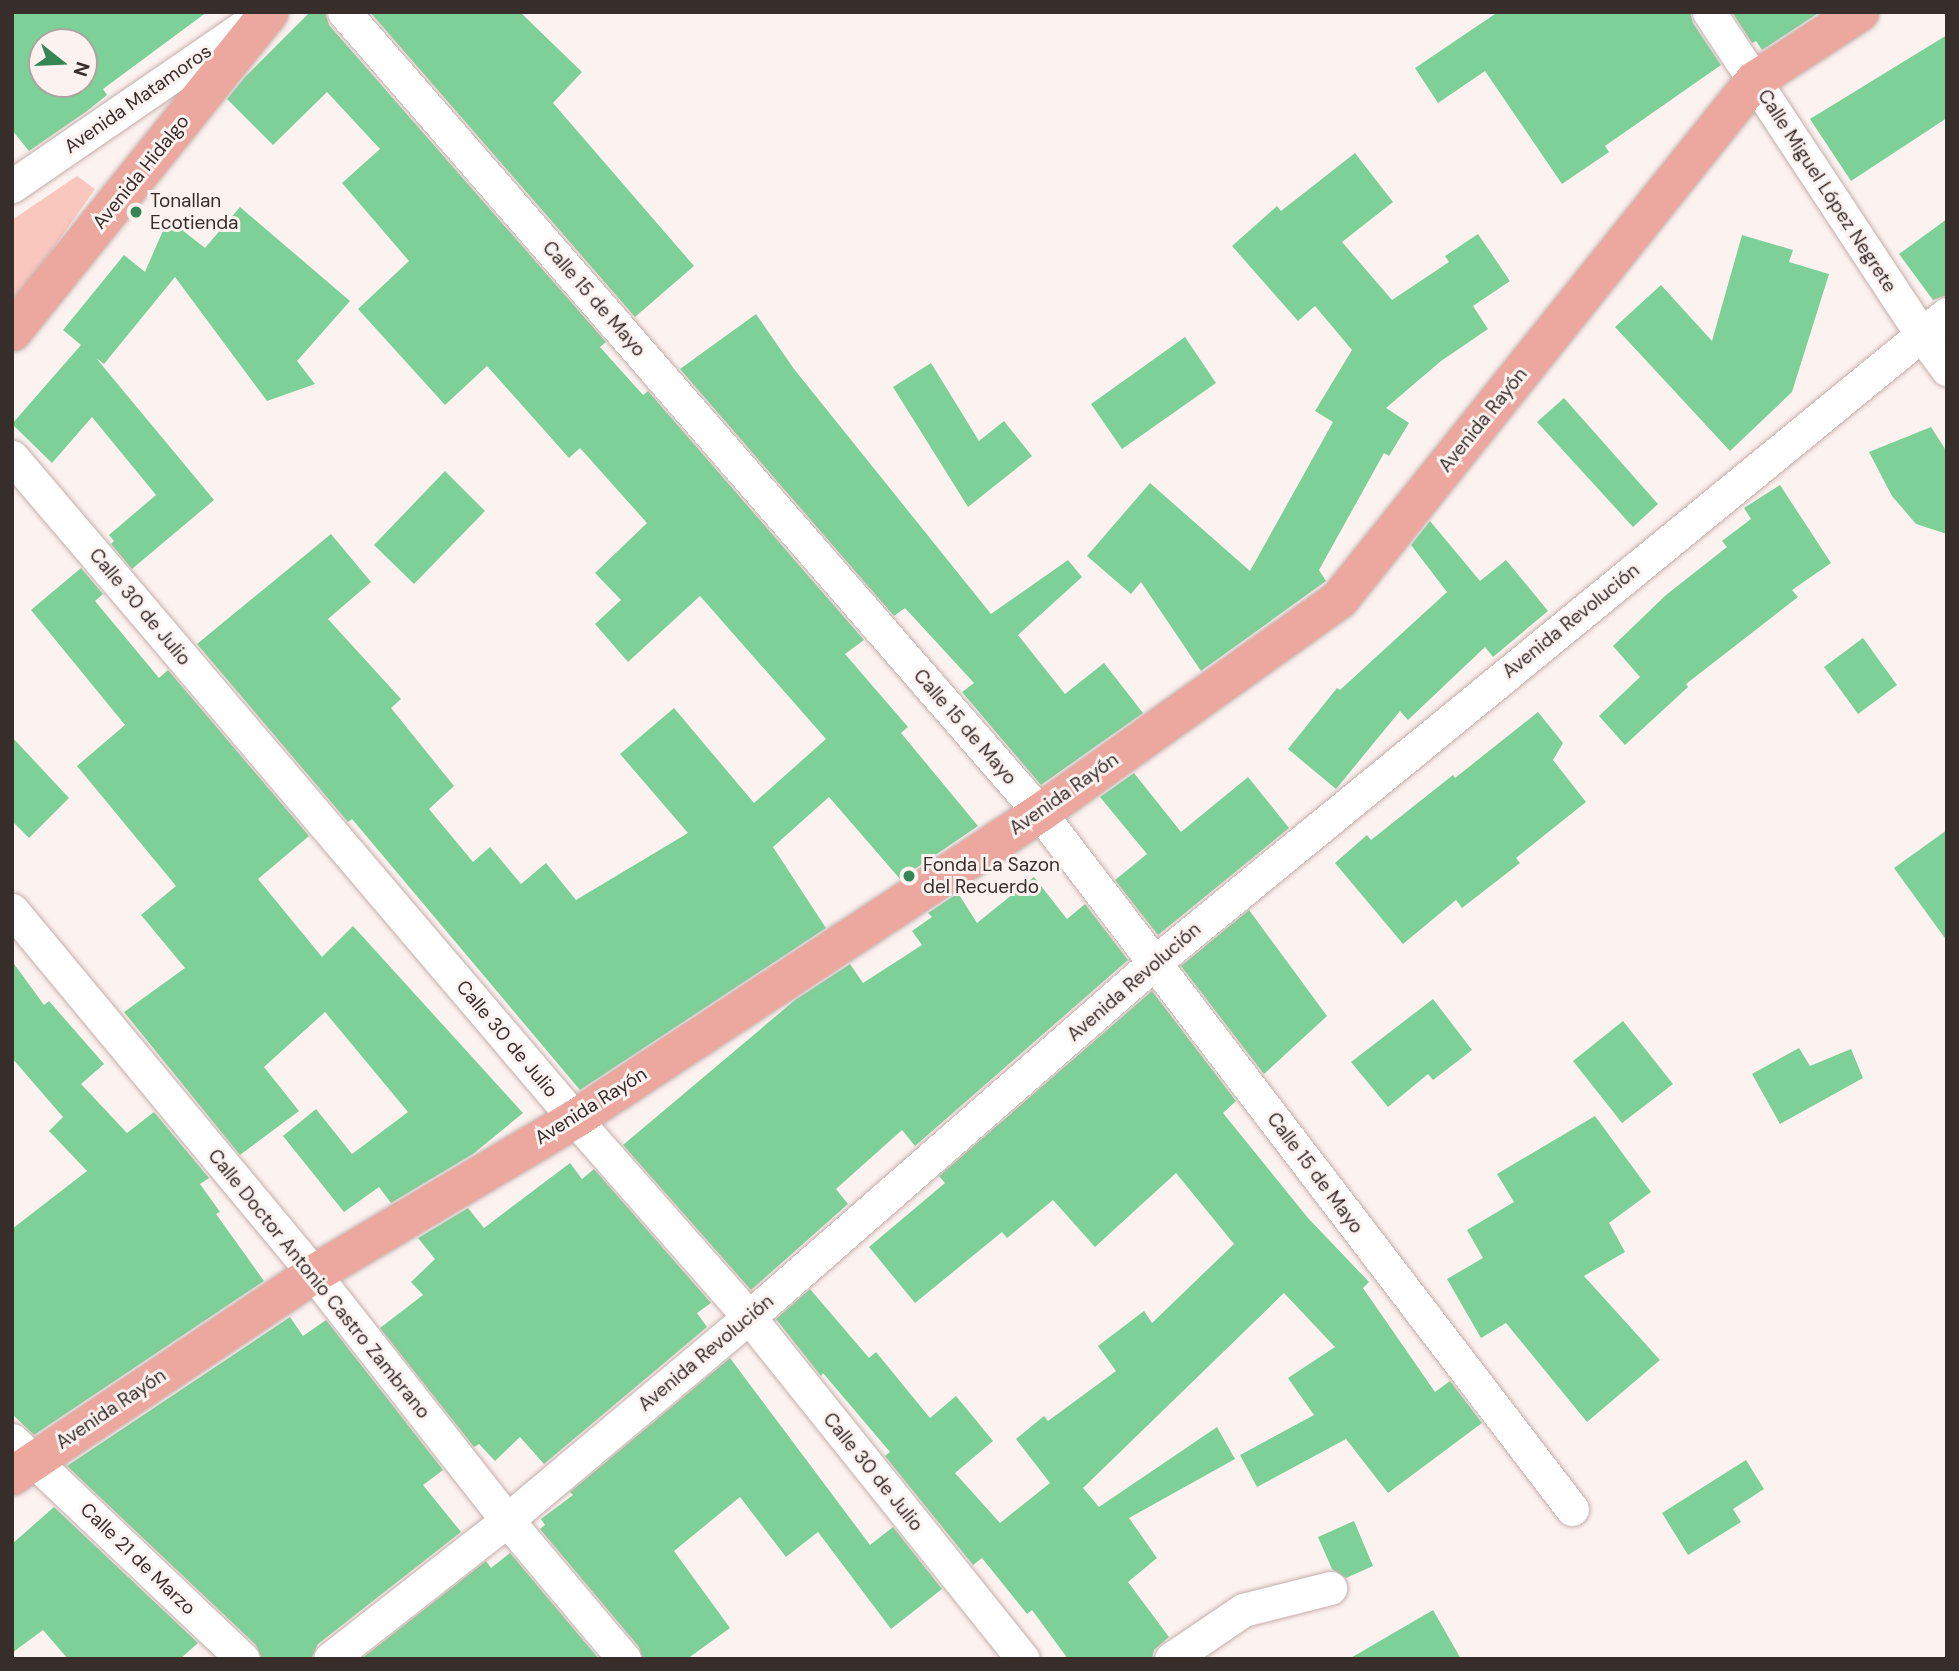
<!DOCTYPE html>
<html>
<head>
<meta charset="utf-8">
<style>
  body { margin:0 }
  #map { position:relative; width:1959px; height:1671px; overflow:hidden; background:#fcf2f0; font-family:"DM Sans",sans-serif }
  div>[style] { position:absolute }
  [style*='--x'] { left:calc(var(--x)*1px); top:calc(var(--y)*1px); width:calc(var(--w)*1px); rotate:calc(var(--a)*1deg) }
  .green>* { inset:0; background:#fac7be }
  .building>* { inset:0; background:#7dd098 }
  .roads { filter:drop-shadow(0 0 2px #c5aeaa) drop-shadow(0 0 2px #c5aeaa) }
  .street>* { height:33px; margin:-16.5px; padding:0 16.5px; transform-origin:16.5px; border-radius:16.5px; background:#fff }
  .primary>* { height:38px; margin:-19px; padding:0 19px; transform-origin:19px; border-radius:19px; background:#eca79e }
  .dots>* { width:19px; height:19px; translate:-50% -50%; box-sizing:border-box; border:4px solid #fcf2f0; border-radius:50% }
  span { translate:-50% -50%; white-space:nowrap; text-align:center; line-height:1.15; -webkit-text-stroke:6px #fcf2f0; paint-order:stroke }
  .street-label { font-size:19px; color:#372e2c }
  .poi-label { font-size:19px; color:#372e2c }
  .left { translate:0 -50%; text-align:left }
  .frame { position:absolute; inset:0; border:14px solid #372e2c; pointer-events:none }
  .north { position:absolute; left:28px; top:28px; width:70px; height:70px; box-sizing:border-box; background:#fcf2f0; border:2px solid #ada4a2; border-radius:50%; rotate:108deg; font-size:19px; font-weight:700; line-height:28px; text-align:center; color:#372e2c }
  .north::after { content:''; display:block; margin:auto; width:24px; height:32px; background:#368554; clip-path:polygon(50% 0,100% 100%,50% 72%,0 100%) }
</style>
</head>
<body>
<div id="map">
  <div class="green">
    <div style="clip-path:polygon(77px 176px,95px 189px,12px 307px,12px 220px)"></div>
  </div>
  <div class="building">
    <div style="clip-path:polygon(evenodd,12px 12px,207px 12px,103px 89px,107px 95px,87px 111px,29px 151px,12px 130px,12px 12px,42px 42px,84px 42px,84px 84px,42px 84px,42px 42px)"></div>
    <div style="clip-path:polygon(310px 12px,325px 12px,329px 25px,606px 342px,600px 347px,643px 395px,648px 391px,864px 640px,845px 654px,908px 727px,901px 733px,978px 826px,900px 879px,829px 797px,773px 847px,826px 928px,580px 1090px,352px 819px,348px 822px,197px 644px,331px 534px,371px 582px,328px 619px,401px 699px,391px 708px,454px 786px,429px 809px,473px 862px,490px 847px,521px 884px,546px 863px,576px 900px,688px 833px,620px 754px,674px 708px,754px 803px,826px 739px,700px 596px,628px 662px,595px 624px,621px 600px,595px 573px,647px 523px,580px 448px,569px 458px,487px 366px,445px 405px,358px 309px,409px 261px,342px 183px,380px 149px,327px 92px,273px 145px,227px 99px,245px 77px)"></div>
    <div style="clip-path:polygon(370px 12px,520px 12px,582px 72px,553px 103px,694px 266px,635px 317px)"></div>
    <div style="clip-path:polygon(1498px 12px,1690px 12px,1693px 23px,1721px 65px,1605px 146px,1609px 152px,1562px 184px,1485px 71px,1438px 103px,1415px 68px)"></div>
    <div style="clip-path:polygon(1732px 12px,1820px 12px,1762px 50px,1756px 41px,1752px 43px)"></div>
    <div style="clip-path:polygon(1947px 35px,1947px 118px,1851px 181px,1810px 119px)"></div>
    <div style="clip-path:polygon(1355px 153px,1393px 202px,1342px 242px,1392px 300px,1449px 262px,1445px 256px,1478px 234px,1510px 281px,1473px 306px,1488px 329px,1441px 361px,1386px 408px,1409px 423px,1389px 456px,1384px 453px,1319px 570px,1326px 581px,1201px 671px,1141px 582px,1131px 594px,1087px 556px,1150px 483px,1250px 571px,1333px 422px,1315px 411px,1352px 350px,1315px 306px,1298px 321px,1232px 246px,1277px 206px,1281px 211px)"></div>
    <div style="clip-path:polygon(240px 207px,350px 301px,297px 361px,315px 384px,267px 401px,175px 277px,104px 364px,96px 358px,214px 500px,132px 569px,111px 544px,114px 541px,109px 535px,156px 495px,92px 417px,52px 463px,12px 424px,81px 345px,63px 330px,124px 255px,145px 272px,168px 219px,205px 248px)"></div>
    <div style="clip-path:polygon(1947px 219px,1947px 295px,1933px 300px,1899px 254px)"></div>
    <div style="clip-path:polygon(1742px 235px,1793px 250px,1789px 262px,1829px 274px,1792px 392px,1730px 451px,1615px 327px,1661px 285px,1712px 341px)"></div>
    <div style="clip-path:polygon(756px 314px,794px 369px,991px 614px,1068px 560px,1082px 577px,1018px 635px,1065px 694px,1104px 663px,1143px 713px,1041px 785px,962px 692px,974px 683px,905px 608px,894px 616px,680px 369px)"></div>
    <div style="clip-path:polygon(1185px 337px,1216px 383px,1122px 449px,1091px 404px)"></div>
    <div style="clip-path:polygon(931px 363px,979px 441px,1004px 421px,1032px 456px,968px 507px,893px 387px)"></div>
    <div style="clip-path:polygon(1564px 398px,1658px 504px,1633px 527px,1537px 422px)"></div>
    <div style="clip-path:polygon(1931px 427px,1947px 452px,1947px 534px,1916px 524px,1892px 496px,1869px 452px)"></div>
    <div style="clip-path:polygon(445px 471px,485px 511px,414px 584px,374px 545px)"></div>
    <div style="clip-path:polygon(1780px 485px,1831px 563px,1792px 590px,1798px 597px,1686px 684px,1688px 687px,1625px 745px,1599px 716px,1640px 677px,1613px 646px,1666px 595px,1727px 547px,1722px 541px,1751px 519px,1744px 508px)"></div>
    <div style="clip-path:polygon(1430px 521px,1480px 581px,1506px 560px,1548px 611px,1493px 657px,1485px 647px,1408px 720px,1400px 711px,1336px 789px,1288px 749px,1337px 688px,1340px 690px,1447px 592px,1411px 545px)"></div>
    <div style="clip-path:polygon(81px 568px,103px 594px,95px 601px,159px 678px,168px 670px,309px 836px,258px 879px,322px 957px,353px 926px,523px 1113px,473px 1154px,391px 1203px,379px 1187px,344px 1212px,283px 1136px,316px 1109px,352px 1154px,408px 1112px,325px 1012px,264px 1067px,299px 1111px,240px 1155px,124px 1012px,185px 968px,141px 915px,176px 886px,77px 766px,125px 725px,31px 610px)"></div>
    <div style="clip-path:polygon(1863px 638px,1897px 685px,1858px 714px,1824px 667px)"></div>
    <div style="clip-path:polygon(1538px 712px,1563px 743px,1553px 760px,1586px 802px,1516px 858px,1520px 863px,1462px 908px,1456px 900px,1403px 944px,1335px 863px,1367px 835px,1371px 840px,1453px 775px,1455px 778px)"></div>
    <div style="clip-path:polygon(12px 737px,69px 798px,29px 838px,12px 821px)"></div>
    <div style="clip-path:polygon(1134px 773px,1181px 832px,1248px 777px,1289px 828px,1158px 935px,1115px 880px,1147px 854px,1100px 797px)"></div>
    <div style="clip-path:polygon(1947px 830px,1947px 941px,1894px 868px)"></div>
    <div style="clip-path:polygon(1034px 877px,1067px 919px,1085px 904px,1128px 960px,915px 1146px,902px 1130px,836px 1189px,848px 1204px,751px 1290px,623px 1145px,795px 1000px,850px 964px,863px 983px,922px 945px,912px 931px,932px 917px,928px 913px,958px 893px,977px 923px)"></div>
    <div style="clip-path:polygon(1249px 910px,1327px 1016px,1264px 1074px,1181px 966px)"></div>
    <div style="clip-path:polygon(12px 961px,44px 1005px,49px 1001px,104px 1064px,81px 1084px,127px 1133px,154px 1112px,209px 1178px,200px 1184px,220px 1212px,216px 1214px,264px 1281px,34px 1435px,12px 1414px,12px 1229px,87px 1171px,49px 1131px,63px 1117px,12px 1058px)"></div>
    <div style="clip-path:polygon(1152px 991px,1236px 1101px,1223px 1113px,1308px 1218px,1369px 1282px,1363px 1288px,1435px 1392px,1450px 1381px,1482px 1423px,1388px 1493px,1346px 1439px,1257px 1487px,1240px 1455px,1314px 1415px,1288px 1378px,1335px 1347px,1284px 1293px,1083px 1488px,1099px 1507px,1217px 1427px,1235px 1459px,1129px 1518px,1157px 1558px,1128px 1582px,1169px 1637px,1154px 1650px,1152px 1659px,1068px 1659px,1032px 1610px,1027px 1614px,982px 1558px,973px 1565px,885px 1456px,890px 1452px,823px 1373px,821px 1376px,776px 1319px,810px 1289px,869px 1358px,876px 1352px,930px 1418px,956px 1396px,993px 1441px,955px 1473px,1000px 1523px,1050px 1483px,1016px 1439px,1044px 1416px,1048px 1421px,1116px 1371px,1098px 1346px,1144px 1311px,1152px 1323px,1234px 1244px,1176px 1173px,1095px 1247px,1053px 1200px,1007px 1238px,1002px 1232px,915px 1303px,869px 1247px,945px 1183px,939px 1176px)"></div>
    <div style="clip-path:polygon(1433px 999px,1472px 1050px,1433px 1080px,1428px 1074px,1388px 1107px,1351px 1062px)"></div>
    <div style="clip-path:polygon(1623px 1021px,1673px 1084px,1622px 1123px,1573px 1061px)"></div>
    <div style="clip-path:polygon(1799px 1048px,1810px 1066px,1851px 1049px,1863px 1078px,1780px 1124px,1752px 1074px)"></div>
    <div style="clip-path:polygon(1595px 1116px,1651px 1192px,1609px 1223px,1625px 1252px,1584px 1276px,1660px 1360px,1587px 1422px,1506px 1323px,1481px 1338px,1447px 1279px,1483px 1258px,1467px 1230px,1514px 1202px,1497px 1174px)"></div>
    <div style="clip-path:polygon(570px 1163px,582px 1179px,594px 1169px,711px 1303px,697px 1313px,707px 1327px,544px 1464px,520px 1437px,495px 1461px,479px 1444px,474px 1447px,380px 1328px,423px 1295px,411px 1282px,435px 1259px,418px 1238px,468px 1208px,484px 1228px)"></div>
    <div style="clip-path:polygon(290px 1317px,303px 1336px,326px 1320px,443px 1470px,423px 1485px,461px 1532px,318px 1644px,311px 1659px,262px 1659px,256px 1645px,67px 1466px)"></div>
    <div style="clip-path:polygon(730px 1358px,870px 1545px,893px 1527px,942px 1589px,891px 1629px,818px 1532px,786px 1557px,740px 1497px,674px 1551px,730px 1628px,687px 1659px,643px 1659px,639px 1647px,540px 1529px,545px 1525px,541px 1519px,573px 1495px,570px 1492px)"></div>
    <div style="clip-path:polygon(1746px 1460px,1764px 1489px,1733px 1509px,1741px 1522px,1688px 1555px,1662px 1513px)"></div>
    <div style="clip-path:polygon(54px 1507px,198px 1643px,180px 1659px,68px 1659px,43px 1630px,12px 1653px,12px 1544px)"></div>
    <div style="clip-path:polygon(1354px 1521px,1373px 1566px,1346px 1578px,1332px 1569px,1318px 1537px)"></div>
    <div style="clip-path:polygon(510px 1553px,599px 1659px,361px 1659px,486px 1561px,491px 1568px)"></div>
    <div style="clip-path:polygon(1433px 1610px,1461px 1659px,1349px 1659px)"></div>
  </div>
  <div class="roads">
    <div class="street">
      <div style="--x:344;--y:12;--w:1061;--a:49.01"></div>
      <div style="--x:1040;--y:813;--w:876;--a:52.61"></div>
      <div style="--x:1709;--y:12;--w:386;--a:56.6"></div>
      <div style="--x:1921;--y:334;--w:44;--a:53.4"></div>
      <div style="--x:12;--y:186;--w:296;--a:-34.5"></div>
      <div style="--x:12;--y:457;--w:869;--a:49.62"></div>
      <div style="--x:575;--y:1119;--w:264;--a:48.7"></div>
      <div style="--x:749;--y:1317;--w:438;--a:51.3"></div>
      <div style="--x:12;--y:910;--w:473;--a:50.3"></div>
      <div style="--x:314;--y:1274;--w:313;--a:51.9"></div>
      <div style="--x:507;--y:1520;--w:182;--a:49.9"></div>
      <div style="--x:12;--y:1440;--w:318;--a:43.5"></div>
      <div style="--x:330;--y:1659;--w:225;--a:-38.1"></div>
      <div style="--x:507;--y:1520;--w:316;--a:-40"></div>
      <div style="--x:749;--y:1317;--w:538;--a:-41.16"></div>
      <div style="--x:1154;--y:963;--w:1025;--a:-39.3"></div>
      <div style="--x:1171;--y:1659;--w:87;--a:-34.2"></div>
      <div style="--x:1243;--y:1610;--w:90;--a:-14.2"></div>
    </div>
    <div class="primary">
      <div style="--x:12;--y:332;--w:410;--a:-51.2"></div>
      <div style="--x:12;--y:1476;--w:363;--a:-33.8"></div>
      <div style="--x:314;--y:1274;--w:304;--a:-30.7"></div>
      <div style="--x:575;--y:1119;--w:557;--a:-33.35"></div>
      <div style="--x:1040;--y:813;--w:367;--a:-35.5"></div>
      <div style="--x:1339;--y:600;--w:665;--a:-51.35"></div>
      <div style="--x:1754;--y:81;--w:126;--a:-33.1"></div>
    </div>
  </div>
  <div class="dots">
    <div style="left:136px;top:212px;background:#368554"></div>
    <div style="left:909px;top:876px;background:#368554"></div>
  </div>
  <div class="street-label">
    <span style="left:138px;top:99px;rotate:-35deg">Avenida Matamoros</span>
    <span style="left:141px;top:172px;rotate:-51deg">Avenida Hidalgo</span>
    <span style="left:1827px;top:191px;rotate:57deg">Calle Miguel López Negrete</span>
    <span style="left:594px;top:299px;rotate:49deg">Calle 15 de Mayo</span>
    <span style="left:1483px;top:420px;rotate:-51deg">Avenida Rayón</span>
    <span style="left:140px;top:607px;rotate:50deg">Calle 30 de Julio</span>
    <span style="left:1571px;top:621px;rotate:-39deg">Avenida Revolución</span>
    <span style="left:965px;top:727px;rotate:49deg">Calle 15 de Mayo</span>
    <span style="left:1064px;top:794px;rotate:-35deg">Avenida Rayón</span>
    <span style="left:1134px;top:982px;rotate:-41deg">Avenida Revolución</span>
    <span style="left:507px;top:1039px;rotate:50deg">Calle 30 de Julio</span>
    <span style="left:591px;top:1106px;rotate:-32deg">Avenida Rayón</span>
    <span style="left:1315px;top:1173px;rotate:53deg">Calle 15 de Mayo</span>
    <span style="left:319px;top:1284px;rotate:51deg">Calle Doctor Antonio Castro Zambrano</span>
    <span style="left:706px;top:1353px;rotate:-40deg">Avenida Revolución</span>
    <span style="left:111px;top:1409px;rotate:-34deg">Avenida Rayón</span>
    <span style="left:873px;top:1472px;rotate:51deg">Calle 30 de Julio</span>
    <span style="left:138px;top:1559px;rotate:44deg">Calle 21 de Marzo</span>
  </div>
  <div class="poi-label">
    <span class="left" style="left:150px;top:212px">Tonallan<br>Ecotienda</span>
    <span class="left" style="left:923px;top:876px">Fonda La Sazon<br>del Recuerdo</span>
  </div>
  <div class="frame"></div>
  <div class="north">N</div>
</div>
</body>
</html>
